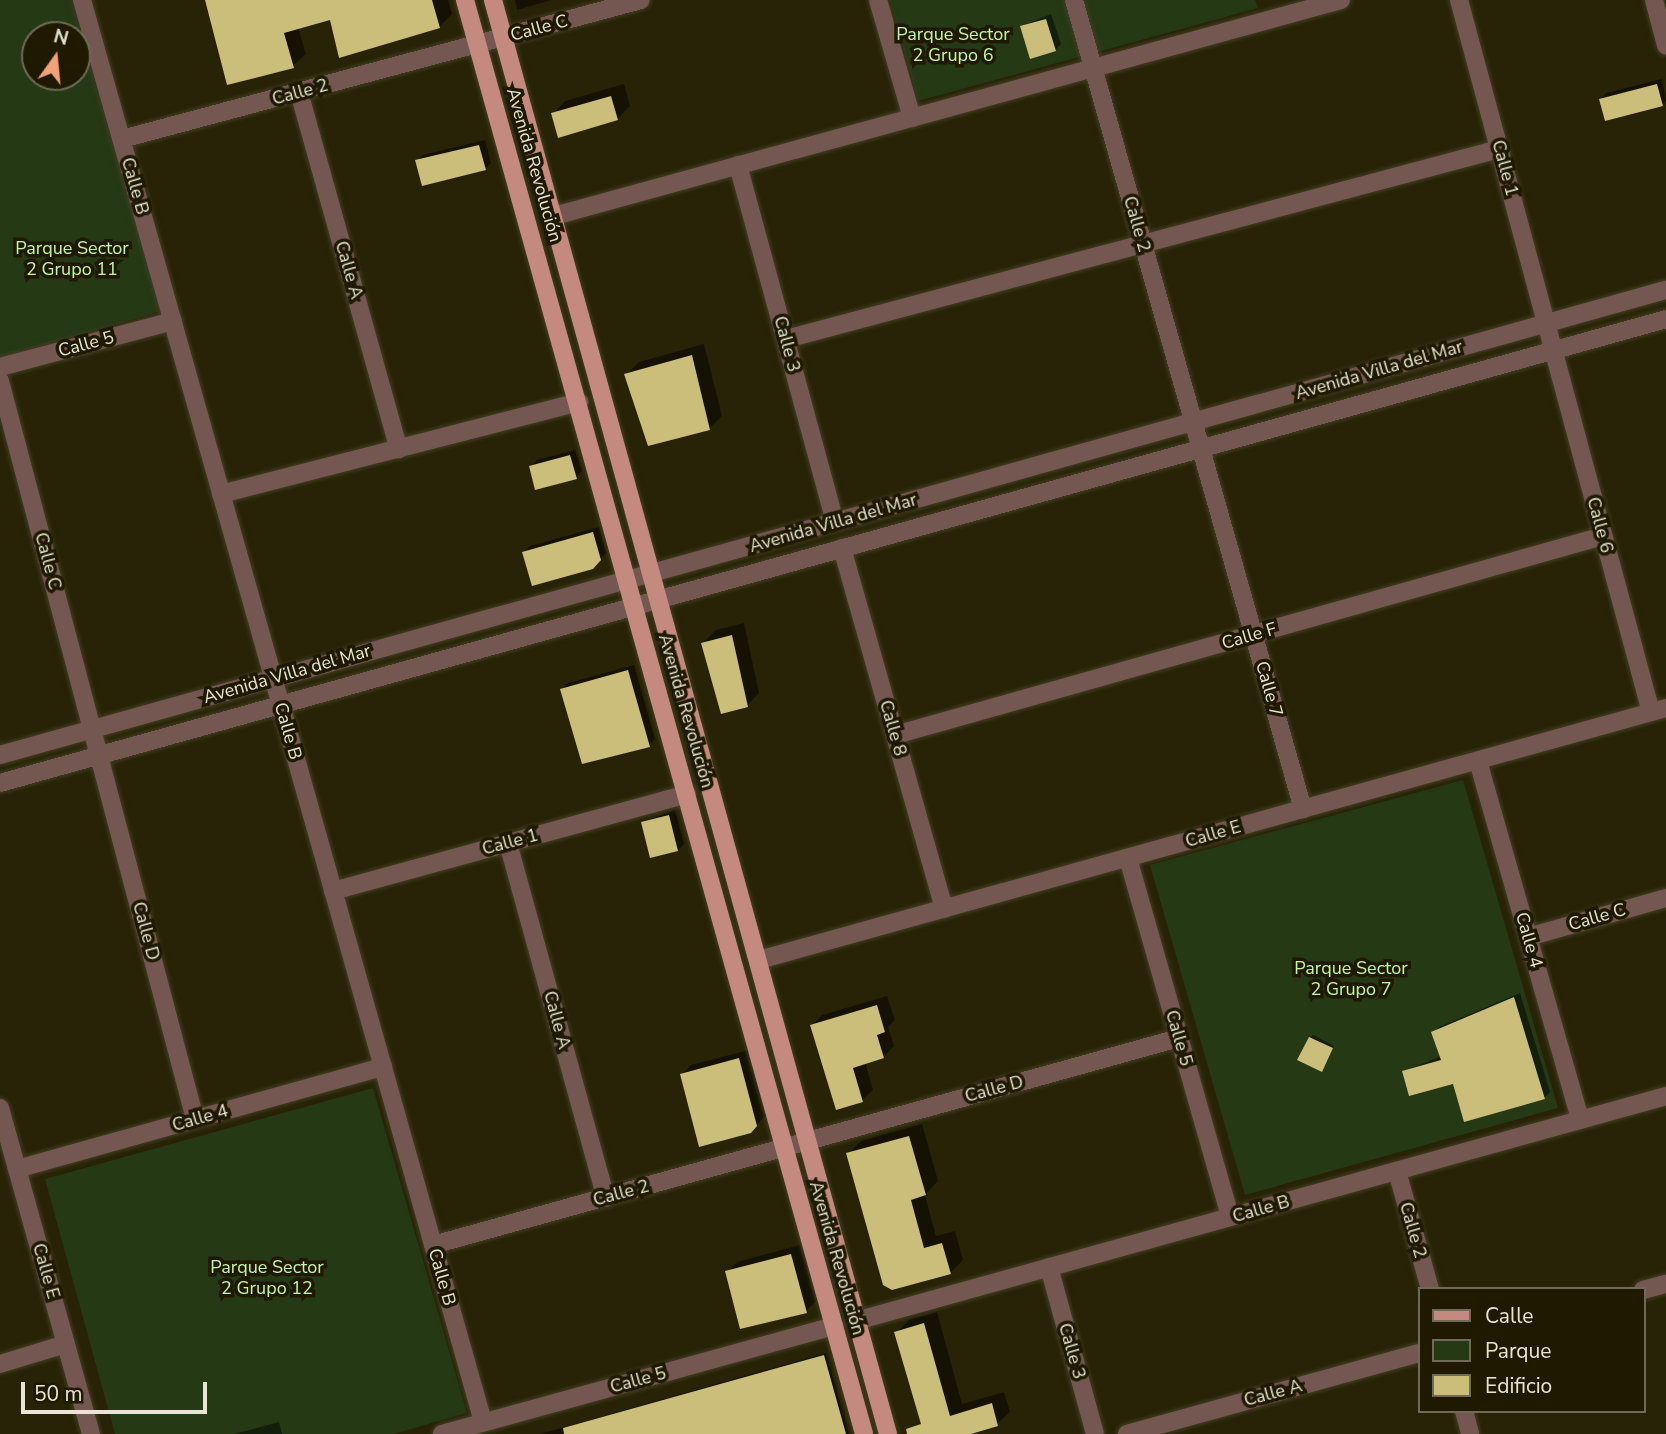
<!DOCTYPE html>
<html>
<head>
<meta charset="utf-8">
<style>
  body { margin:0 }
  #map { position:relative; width:1666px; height:1434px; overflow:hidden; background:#282306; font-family:"Nunito Sans",sans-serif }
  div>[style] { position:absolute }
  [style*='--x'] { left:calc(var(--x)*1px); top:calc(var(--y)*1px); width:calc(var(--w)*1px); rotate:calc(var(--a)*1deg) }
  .green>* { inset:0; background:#253915 }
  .shadow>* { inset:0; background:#0007 }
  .building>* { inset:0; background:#cbbd7a }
  .roads { filter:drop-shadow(0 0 2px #433e23) drop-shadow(0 0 2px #433e23) }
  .minor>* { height:18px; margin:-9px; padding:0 9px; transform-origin:9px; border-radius:9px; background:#745751 }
  .major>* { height:18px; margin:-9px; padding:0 9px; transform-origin:9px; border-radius:9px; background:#c58a7f }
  span { translate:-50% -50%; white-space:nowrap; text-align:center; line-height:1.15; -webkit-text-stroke:7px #1f1900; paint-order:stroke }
  .street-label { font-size:18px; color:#e8e5d5 }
  .park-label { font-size:18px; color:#c5f5a4 }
  .legend { position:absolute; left:1418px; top:1287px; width:228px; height:126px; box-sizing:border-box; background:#1f1900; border:2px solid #6f6b55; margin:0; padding:9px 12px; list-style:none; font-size:21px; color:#e8e5d5 }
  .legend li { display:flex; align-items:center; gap:14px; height:35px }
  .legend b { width:35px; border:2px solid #6f6b55 }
  .north { position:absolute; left:21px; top:21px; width:70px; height:70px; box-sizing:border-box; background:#1f1900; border:2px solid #6f6b55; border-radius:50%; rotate:15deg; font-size:19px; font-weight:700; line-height:28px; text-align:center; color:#e8e5d5 }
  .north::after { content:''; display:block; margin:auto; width:24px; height:32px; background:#f0a278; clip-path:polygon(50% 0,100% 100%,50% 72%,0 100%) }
  .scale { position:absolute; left:21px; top:1382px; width:186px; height:32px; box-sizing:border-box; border:4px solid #e8e5d5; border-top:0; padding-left:9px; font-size:21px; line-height:24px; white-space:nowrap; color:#e8e5d5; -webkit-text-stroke:5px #1f1900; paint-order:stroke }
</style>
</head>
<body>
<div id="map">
  <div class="green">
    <div style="clip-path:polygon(evenodd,0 0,71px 0,161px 311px,0 358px,0 0,35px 35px,77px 35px,77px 77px,35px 77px,35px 35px)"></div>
    <div style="clip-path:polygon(890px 0,1255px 0,1258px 8px,918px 101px)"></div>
    <div style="clip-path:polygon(1463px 780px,1558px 1108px,1245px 1195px,1150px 865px)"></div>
    <div style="clip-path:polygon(373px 1088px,467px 1413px,393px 1434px,115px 1434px,45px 1179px)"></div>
  </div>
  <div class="shadow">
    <div style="clip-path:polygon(207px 0,448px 0,452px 14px,439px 27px,331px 18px,298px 27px,306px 54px,293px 66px)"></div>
    <div style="clip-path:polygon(515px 0,552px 0,517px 10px)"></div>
    <div style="clip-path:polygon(1051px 14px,1061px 44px,1055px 50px,1022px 26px)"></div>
    <div style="clip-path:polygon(1662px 79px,1666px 101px,1662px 105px,1600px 99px,1606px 93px)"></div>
    <div style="clip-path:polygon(624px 84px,630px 106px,617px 119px,553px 114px,565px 101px)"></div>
    <div style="clip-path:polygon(485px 140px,491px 163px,485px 169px,417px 161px,423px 155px)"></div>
    <div style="clip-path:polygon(704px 344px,722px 416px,709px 429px,626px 375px,639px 362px)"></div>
    <div style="clip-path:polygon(575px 450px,582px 471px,576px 477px,531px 466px,537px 460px)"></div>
    <div style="clip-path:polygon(599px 527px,606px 553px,595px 564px,524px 552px,530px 546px)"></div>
    <div style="clip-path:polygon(744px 623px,759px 693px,747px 706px,703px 643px,716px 630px)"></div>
    <div style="clip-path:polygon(634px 665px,655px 739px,649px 745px,562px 689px,568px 683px)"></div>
    <div style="clip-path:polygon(675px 810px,684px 844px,678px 850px,643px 822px)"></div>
    <div style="clip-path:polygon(1520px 993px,1550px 1092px,1544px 1098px,1404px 1071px,1442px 1056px,1433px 1033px,1439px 1027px)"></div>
    <div style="clip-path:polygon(887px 996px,895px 1020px,888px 1027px,894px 1046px,883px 1057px,865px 1062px,873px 1090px,862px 1100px,812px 1026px,822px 1015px)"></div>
    <div style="clip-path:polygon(1313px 1035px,1334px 1046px,1322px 1070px,1310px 1038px)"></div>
    <div style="clip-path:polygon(749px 1050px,766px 1115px,750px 1132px,682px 1074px,691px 1065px)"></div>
    <div style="clip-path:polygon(922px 1124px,938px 1181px,925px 1195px,936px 1236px,955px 1231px,963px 1260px,950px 1273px,893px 1288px,848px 1154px,861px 1141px)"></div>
    <div style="clip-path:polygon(800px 1245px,816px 1301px,806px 1311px,727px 1272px,737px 1262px)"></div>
    <div style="clip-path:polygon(937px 1312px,962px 1404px,1004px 1392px,1010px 1412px,997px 1424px,965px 1434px,926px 1434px,896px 1333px,909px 1320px)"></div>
    <div style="clip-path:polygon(826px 1353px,849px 1434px,540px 1434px)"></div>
    <div style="clip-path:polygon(279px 1422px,282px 1434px,234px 1434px)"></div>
  </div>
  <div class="building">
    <div style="clip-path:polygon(205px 0,432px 0,440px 28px,339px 58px,330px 20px,284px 33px,294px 68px,227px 85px)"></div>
    <div style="clip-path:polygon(1046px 19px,1056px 51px,1030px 59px,1020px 26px)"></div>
    <div style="clip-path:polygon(1657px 84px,1663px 106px,1605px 121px,1599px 99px)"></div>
    <div style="clip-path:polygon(611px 96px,618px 120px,558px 138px,551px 113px)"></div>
    <div style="clip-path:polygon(479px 145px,486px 170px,422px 186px,415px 160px)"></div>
    <div style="clip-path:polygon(692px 355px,710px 430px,648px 446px,624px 374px)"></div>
    <div style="clip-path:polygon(570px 455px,577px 479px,535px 490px,529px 466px)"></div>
    <div style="clip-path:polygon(593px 532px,601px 560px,593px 569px,532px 586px,522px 552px)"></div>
    <div style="clip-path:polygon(732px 635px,748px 707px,721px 714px,701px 643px)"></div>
    <div style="clip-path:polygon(628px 670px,650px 747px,582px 764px,560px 689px)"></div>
    <div style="clip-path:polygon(669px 815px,678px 851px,650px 858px,641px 822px)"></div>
    <div style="clip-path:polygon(1514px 997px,1545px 1099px,1464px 1122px,1453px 1084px,1409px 1096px,1402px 1071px,1441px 1060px,1431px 1032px)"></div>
    <div style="clip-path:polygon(877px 1005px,885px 1032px,877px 1035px,884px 1058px,853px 1068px,863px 1102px,836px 1110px,810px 1025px)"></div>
    <div style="clip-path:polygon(1309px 1037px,1333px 1048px,1322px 1072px,1297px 1060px)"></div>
    <div style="clip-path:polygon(739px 1058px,757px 1126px,751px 1133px,699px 1147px,680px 1074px)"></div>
    <div style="clip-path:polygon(909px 1136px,926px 1195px,911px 1200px,924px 1248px,942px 1243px,951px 1274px,892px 1290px,883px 1285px,846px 1153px)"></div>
    <div style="clip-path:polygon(791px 1254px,807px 1313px,740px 1329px,725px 1271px)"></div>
    <div style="clip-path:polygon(924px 1323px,950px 1416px,992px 1403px,998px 1426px,971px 1434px,907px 1434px,906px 1429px,921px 1424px,894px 1332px)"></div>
    <div style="clip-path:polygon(824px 1355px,846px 1434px,564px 1434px,563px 1428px)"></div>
  </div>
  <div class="roads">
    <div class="minor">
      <div style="--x:82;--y:0;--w:1477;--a:74.25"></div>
      <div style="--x:878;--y:0;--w:123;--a:73.9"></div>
      <div style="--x:1074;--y:0;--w:841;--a:74.2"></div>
      <div style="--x:1459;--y:0;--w:737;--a:74.91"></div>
      <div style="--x:1654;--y:0;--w:47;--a:75.1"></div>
      <div style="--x:299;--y:92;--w:371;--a:74.4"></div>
      <div style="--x:122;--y:139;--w:537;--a:-14.99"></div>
      <div style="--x:738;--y:165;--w:370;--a:74.8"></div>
      <div style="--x:554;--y:216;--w:816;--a:-15.35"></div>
      <div style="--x:786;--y:339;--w:738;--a:-14.92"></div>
      <div style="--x:0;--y:367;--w:179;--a:-14.9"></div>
      <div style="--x:0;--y:381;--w:763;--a:75.2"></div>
      <div style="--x:221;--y:494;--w:370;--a:-14.4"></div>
      <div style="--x:842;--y:548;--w:375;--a:74.2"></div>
      <div style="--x:895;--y:735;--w:735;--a:-15.7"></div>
      <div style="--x:0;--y:755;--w:1730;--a:-15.6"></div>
      <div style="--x:1478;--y:761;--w:373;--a:74.1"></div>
      <div style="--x:0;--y:783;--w:1729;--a:-15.56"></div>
      <div style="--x:508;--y:843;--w:368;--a:74.6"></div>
      <div style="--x:1128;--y:858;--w:373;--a:74.1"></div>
      <div style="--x:333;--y:891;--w:367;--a:-15.3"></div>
      <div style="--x:1528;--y:937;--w:143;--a:-15.8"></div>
      <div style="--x:759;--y:960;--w:941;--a:-15.53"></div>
      <div style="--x:0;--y:1108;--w:338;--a:74.4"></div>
      <div style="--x:17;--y:1169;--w:380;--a:-15.6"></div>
      <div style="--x:1397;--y:1171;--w:123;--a:74.4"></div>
      <div style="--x:433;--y:1245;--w:774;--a:-15.51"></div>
      <div style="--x:1049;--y:1267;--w:173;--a:74.6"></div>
      <div style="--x:1643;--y:1290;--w:24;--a:-15"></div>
      <div style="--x:856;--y:1321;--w:841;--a:-15.52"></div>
      <div style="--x:0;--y:1364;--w:69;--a:-16.9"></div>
      <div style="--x:1464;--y:1411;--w:24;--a:75"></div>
      <div style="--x:442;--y:1434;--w:407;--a:-15.4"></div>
      <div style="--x:1127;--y:1434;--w:303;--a:-15.5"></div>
    </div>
    <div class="major">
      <div style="--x:465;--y:0;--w:1488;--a:74.45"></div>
      <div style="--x:493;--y:0;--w:1487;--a:74.6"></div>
    </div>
  </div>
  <div class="street-label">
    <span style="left:539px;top:28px;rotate:-15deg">Calle C</span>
    <span style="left:300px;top:92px;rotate:-15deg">Calle 2</span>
    <span style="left:534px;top:165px;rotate:74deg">Avenida Revolución</span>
    <span style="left:1505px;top:168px;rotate:75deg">Calle 1</span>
    <span style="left:135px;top:186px;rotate:74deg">Calle B</span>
    <span style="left:1137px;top:224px;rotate:74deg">Calle 2</span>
    <span style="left:349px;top:270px;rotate:74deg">Calle A</span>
    <span style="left:86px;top:344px;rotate:-15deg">Calle 5</span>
    <span style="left:787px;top:344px;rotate:75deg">Calle 3</span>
    <span style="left:1379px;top:370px;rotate:-16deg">Avenida Villa del Mar</span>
    <span style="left:833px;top:523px;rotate:-16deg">Avenida Villa del Mar</span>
    <span style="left:1600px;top:525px;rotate:75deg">Calle 6</span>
    <span style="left:48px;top:561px;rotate:75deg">Calle C</span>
    <span style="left:1249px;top:636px;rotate:-16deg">Calle F</span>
    <span style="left:287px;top:674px;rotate:-16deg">Avenida Villa del Mar</span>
    <span style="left:1269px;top:689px;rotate:74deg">Calle 7</span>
    <span style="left:686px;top:711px;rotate:74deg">Avenida Revolución</span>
    <span style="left:893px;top:728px;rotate:74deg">Calle 8</span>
    <span style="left:288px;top:731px;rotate:74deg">Calle B</span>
    <span style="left:1213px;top:834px;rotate:-16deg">Calle E</span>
    <span style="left:510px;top:842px;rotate:-15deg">Calle 1</span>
    <span style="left:1597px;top:917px;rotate:-16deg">Calle C</span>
    <span style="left:146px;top:931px;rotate:75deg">Calle D</span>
    <span style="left:1529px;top:940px;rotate:74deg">Calle 4</span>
    <span style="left:557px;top:1020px;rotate:75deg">Calle A</span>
    <span style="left:1179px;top:1038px;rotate:74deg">Calle 5</span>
    <span style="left:994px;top:1089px;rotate:-15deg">Calle D</span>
    <span style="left:200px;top:1118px;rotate:-16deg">Calle 4</span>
    <span style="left:621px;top:1193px;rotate:-15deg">Calle 2</span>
    <span style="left:1261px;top:1209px;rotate:-16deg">Calle B</span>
    <span style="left:1413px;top:1230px;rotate:74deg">Calle 2</span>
    <span style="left:837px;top:1258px;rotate:74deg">Avenida Revolución</span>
    <span style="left:46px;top:1271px;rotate:74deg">Calle E</span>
    <span style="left:442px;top:1277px;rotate:74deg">Calle B</span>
    <span style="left:1072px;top:1351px;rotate:74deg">Calle 3</span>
    <span style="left:638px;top:1380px;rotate:-15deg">Calle 5</span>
    <span style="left:1273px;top:1393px;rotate:-15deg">Calle A</span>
  </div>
  <div class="park-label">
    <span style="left:953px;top:45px">Parque Sector<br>2 Grupo 6</span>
    <span style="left:72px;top:259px">Parque Sector<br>2 Grupo 11</span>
    <span style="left:1351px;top:979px">Parque Sector<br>2 Grupo 7</span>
    <span style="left:267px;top:1278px">Parque Sector<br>2 Grupo 12</span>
  </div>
  <ul class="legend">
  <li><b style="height:9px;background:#c58a7f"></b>Calle</li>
  <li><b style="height:19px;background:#253915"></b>Parque</li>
  <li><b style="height:19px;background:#cbbd7a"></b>Edificio</li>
  </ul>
  <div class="north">N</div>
  <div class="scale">50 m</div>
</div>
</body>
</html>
